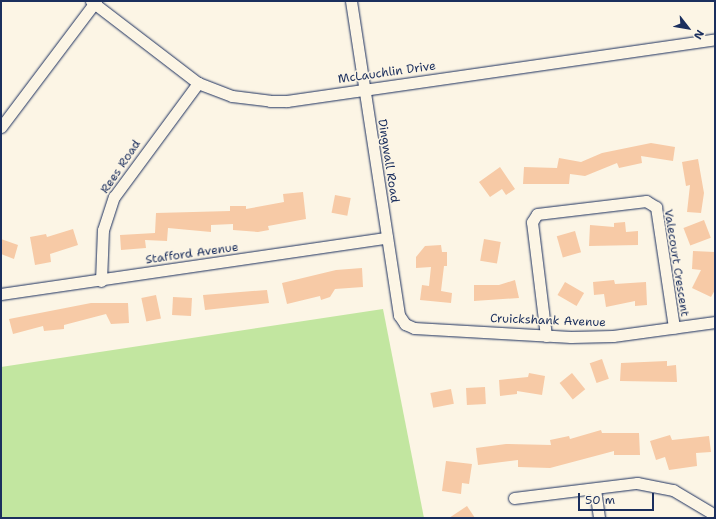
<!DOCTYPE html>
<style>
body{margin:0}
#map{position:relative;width:716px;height:519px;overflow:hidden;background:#fcf5e5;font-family:"Shantell Sans",sans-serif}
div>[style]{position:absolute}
.green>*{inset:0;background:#c2e6a0}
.building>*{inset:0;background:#f7caa6;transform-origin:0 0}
.roads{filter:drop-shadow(0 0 1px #1b2f5e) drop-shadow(0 0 1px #1b2f5e)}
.minor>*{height:11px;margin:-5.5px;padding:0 5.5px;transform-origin:5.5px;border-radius:5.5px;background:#fcf5e5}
span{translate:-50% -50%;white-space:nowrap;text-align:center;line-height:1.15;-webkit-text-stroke:3px #fcf5e5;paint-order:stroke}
.street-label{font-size:12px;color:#1b2f5e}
.frame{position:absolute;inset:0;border:2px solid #1b2f5e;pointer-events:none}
.north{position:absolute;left:668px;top:8px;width:40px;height:40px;-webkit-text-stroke:3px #fcf5e5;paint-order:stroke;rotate:121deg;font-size:11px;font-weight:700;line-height:16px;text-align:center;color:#1b2f5e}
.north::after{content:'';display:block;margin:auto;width:14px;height:18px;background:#1b2f5e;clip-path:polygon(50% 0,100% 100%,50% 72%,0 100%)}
.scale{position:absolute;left:578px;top:493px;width:76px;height:18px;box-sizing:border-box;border:2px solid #1b2f5e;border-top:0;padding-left:5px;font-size:12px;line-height:14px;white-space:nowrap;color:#1b2f5e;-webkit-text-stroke:3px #fcf5e5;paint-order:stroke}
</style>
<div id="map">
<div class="green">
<div style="clip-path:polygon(383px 309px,424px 518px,1px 518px,1px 367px)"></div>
</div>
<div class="building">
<div style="clip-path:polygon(651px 143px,675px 147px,673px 161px,641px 156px,642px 163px,619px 168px,617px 163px,585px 176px,570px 174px,569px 184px,523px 184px,524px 167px,557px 168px,559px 158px,581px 162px,602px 153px)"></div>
<div style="clip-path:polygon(698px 159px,704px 193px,701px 213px,687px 212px,690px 185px,686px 186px,682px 162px)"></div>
<div style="clip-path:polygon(500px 167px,515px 189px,506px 195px,502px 189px,490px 197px,479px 182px)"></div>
<div style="clip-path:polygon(303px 192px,306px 219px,268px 226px,269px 230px,258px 232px,233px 230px,233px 224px,211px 225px,211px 232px,168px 228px,167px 241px,145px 240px,146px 248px,121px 250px,120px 235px,155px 233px,156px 213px,230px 211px,230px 206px,246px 206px,246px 209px,284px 202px,283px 194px)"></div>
<div style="left:335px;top:195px;width:16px;height:18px;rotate:11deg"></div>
<div style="left:704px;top:220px;width:19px;height:22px;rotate:69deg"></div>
<div style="clip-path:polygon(625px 222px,626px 232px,638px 231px,638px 245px,589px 246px,590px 225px,614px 227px,614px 223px)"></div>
<div style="clip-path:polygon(73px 229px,78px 245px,50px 254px,51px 262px,35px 265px,30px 237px,46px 234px,47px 237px)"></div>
<div style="left:575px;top:231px;width:22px;height:19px;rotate:74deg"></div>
<div style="clip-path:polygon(1px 239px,18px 245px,14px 259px,1px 254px)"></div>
<div style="left:484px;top:239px;width:17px;height:22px;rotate:10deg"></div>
<div style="clip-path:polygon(441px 245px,442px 252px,447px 252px,447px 266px,444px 266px,441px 291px,452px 293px,451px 303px,420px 300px,422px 285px,429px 286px,431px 267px,416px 268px,416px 257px,425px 246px)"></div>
<div style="clip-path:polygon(693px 251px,715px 252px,715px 290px,711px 297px,692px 288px,701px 270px,692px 269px)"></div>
<div style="clip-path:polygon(362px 268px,363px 287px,335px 289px,330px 297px,321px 300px,320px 296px,287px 304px,282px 283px,336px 270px)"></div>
<div style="clip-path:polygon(515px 280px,519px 298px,474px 301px,474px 285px,499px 285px)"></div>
<div style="clip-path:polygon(614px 280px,615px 284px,646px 282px,647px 305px,635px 306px,635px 301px,606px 307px,604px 294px,594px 295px,593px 282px)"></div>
<div style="left:565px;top:282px;width:22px;height:15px;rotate:30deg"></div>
<div style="clip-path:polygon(267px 290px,269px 303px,205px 310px,203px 295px)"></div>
<div style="left:156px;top:295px;width:24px;height:15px;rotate:78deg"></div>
<div style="left:173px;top:297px;width:19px;height:18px;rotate:3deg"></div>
<div style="clip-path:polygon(91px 303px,128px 303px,129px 323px,111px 324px,106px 314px,64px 325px,64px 329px,44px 331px,43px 326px,13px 334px,9px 319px)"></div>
<div style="left:602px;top:359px;width:21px;height:13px;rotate:71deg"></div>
<div style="clip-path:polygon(667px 361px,667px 366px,676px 365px,677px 382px,620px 381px,621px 363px)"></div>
<div style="clip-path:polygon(529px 373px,545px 376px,542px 395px,517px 391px,517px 394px,500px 396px,499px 380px,528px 377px)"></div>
<div style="left:572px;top:373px;width:21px;height:16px;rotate:51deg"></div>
<div style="left:485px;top:387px;width:17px;height:19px;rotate:87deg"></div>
<div style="left:451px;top:389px;width:15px;height:21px;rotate:79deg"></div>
<div style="clip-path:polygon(601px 430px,602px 433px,639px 433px,640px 455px,614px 455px,614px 451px,550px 468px,518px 467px,518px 460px,478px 465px,476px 448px,506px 444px,551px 445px,550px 440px,569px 436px,570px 439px)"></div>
<div style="clip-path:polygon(670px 435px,672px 440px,709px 436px,711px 452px,696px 453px,697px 466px,669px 470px,665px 457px,656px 460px,650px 441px)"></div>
<div style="clip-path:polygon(446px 461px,472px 464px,469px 484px,462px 483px,461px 494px,442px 491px)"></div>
<div style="clip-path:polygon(467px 506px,475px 518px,449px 518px)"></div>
</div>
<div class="roads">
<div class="minor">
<div style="left:91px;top:1px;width:135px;rotate:37.5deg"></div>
<div style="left:198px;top:83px;width:36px;rotate:21deg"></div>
<div style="left:232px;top:96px;width:38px;rotate:7deg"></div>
<div style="left:270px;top:101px;width:17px"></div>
<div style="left:287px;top:101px;width:432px;rotate:-8.2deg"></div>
<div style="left:351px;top:1px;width:318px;rotate:81.3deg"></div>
<div style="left:399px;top:315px;width:11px;rotate:56deg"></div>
<div style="left:405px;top:324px;width:10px;rotate:24deg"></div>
<div style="left:414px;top:328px;width:157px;rotate:3.3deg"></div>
<div style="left:571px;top:337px;width:42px;rotate:-1.4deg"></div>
<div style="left:613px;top:336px;width:103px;rotate:-7.8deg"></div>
<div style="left:1px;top:127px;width:158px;rotate:-53deg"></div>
<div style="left:101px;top:281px;width:51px;rotate:-87.8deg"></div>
<div style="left:103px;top:230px;width:35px;rotate:-72deg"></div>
<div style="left:114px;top:197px;width:142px;rotate:-53.6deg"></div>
<div style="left:1px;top:294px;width:390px;rotate:-8.3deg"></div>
<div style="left:546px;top:336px;width:115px;rotate:-97deg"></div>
<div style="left:532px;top:222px;width:9px;rotate:-58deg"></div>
<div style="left:537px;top:214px;width:110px;rotate:-6.8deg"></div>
<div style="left:646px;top:201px;width:12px;rotate:31deg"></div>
<div style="left:656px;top:207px;width:122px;rotate:81.5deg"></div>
<div style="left:595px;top:489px;width:29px;rotate:82deg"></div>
<div style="left:514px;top:498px;width:124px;rotate:-7deg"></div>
<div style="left:637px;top:483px;width:37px;rotate:11deg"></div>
<div style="left:673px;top:490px;width:43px;rotate:30.7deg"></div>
</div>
</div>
<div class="street-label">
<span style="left:387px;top:73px;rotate:-8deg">McLauchlin Drive</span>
<span style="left:388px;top:161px;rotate:81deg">Dingwall Road</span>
<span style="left:121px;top:167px;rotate:-56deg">Rees Road</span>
<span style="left:192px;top:254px;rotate:-8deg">Stafford Avenue</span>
<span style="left:676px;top:263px;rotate:81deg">Valecourt Crescent</span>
<span style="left:548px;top:321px;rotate:2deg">Cruickshank Avenue</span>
</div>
<div class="frame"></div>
<div class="north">N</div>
<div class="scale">50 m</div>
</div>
